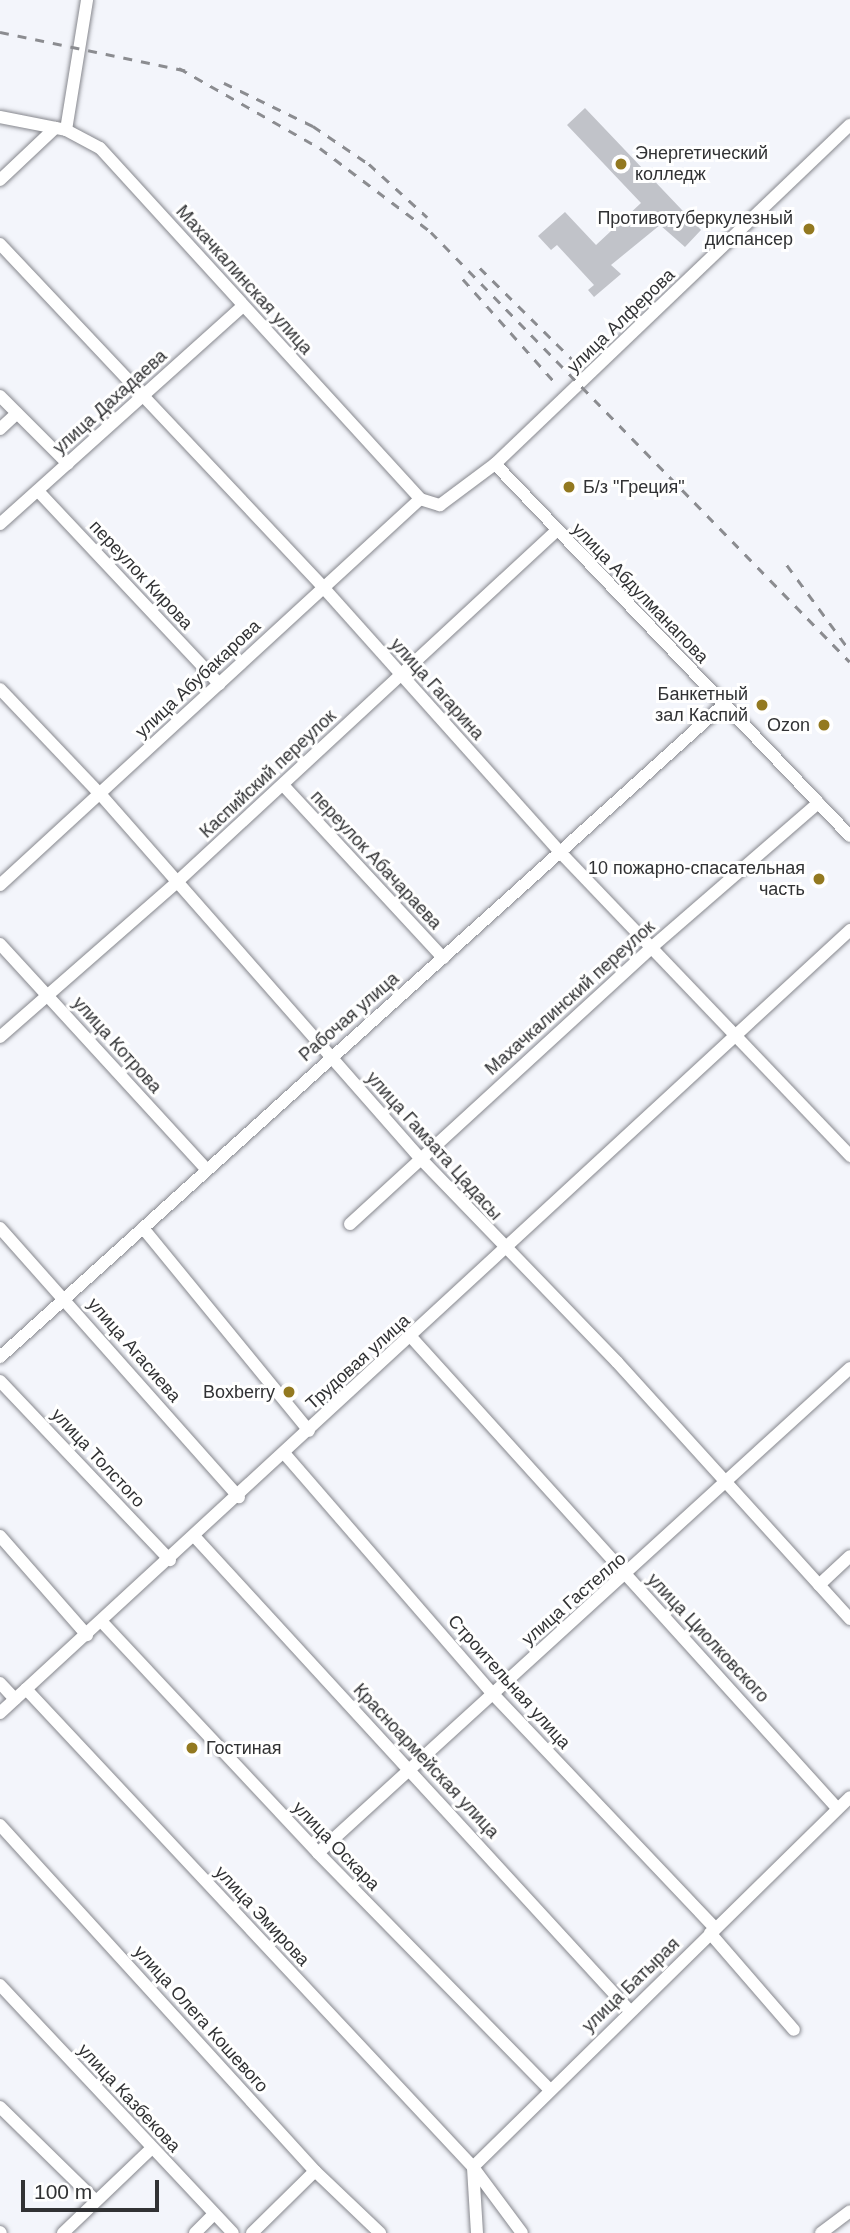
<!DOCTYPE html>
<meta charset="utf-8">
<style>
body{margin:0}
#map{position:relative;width:850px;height:2233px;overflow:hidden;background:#f3f5fb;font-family:Arial,sans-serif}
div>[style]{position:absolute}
.building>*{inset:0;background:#c1c3c9}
.roads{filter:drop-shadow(0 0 2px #86878d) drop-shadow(0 0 2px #86878d)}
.minor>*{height:12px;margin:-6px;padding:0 6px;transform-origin:6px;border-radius:6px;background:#fff}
.rail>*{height:2.5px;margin-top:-1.25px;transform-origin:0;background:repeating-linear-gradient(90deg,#8b8c90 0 9px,transparent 0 18px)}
.dots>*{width:19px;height:19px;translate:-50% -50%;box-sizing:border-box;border:4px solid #fff;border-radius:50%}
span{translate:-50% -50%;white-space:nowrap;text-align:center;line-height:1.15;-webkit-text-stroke:6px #fff;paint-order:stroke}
.poi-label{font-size:18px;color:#313234}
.left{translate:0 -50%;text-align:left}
.right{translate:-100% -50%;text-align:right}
.street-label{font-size:18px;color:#313234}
.scale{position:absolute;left:21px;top:2180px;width:138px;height:32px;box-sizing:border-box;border:4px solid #313234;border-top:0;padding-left:9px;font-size:21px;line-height:24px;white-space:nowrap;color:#313234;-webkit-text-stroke:5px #fff;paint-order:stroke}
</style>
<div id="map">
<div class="building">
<div style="clip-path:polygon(585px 108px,701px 230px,685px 247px,660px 225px,611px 265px,621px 274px,594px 297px,588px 290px,594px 285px,557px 245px,551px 250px,538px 236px,565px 212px,596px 245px,641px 203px,567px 125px)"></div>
</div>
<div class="roads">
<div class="minor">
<div style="left:0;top:117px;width:67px;rotate:11.1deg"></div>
<div style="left:66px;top:130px;width:38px;rotate:28deg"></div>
<div style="left:100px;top:148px;width:475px;rotate:47.6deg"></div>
<div style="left:420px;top:499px;width:21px;rotate:17deg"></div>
<div style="left:440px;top:505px;width:69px;rotate:-36.7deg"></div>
<div style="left:495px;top:464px;width:491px;rotate:-43.7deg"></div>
<div style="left:66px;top:130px;width:132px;rotate:-80.8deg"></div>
<div style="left:0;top:180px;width:76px;rotate:-43.4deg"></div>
<div style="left:0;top:244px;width:470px;rotate:46.7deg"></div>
<div style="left:322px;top:586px;width:356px;rotate:48.2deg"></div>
<div style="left:559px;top:851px;width:422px;rotate:46.3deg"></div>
<div style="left:0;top:396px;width:96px;rotate:45deg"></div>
<div style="left:0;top:429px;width:23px;rotate:-43deg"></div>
<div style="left:495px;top:464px;width:514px;rotate:46.34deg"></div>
<div style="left:38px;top:491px;width:265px;rotate:46.8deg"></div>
<div style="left:0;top:524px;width:326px;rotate:-41.9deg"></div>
<div style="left:0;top:689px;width:146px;rotate:46.4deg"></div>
<div style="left:101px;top:795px;width:483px;rotate:48.7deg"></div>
<div style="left:420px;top:1158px;width:284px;rotate:46deg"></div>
<div style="left:617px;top:1362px;width:347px;rotate:47.8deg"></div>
<div style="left:283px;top:785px;width:236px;rotate:47.2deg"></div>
<div style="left:0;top:885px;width:570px;rotate:-42.58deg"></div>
<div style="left:0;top:944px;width:306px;rotate:47.5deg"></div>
<div style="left:0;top:1037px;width:237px;rotate:-41.2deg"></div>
<div style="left:178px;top:881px;width:514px;rotate:-42.79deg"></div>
<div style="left:350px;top:1224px;width:410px;rotate:-42.5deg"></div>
<div style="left:652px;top:947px;width:220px;rotate:-40.9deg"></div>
<div style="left:0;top:1228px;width:360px;rotate:48.4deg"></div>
<div style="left:143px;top:1228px;width:262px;rotate:50.7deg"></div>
<div style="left:412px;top:1338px;width:634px;rotate:47.88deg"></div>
<div style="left:0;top:1357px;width:974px;rotate:-42.04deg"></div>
<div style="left:0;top:1381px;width:247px;rotate:46.5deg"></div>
<div style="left:284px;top:1453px;width:316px;rotate:49.1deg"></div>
<div style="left:491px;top:1692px;width:325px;rotate:46.5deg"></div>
<div style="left:0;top:1536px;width:132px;rotate:48.7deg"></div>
<div style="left:195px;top:1537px;width:642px;rotate:47.46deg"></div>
<div style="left:819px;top:1585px;width:42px;rotate:-43.1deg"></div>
<div style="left:102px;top:1622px;width:316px;rotate:46.9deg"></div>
<div style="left:318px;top:1853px;width:332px;rotate:45.6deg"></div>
<div style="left:0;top:1683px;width:22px;rotate:47deg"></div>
<div style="left:26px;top:1689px;width:654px;rotate:46.92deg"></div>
<div style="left:473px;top:2167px;width:82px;rotate:53.4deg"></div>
<div style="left:0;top:1713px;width:1156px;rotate:-42.65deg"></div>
<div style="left:0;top:1825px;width:468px;rotate:47.7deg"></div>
<div style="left:315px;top:2171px;width:90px;rotate:43.6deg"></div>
<div style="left:318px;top:1853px;width:720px;rotate:-42.35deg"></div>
<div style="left:710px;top:1933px;width:128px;rotate:49.1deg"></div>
<div style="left:0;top:1985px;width:340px;rotate:46.8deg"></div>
<div style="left:0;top:2107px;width:134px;rotate:44.4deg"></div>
<div style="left:0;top:2232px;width:1px;rotate:45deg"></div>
<div style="left:63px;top:2233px;width:123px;rotate:-43.7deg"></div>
<div style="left:195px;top:2233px;width:24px;rotate:-45deg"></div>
<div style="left:252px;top:2233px;width:88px;rotate:-44.5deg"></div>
<div style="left:477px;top:2233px;width:66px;rotate:-93.5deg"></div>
<div style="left:473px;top:2167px;width:528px;rotate:-44.46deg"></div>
<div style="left:821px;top:2233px;width:36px;rotate:-37deg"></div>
</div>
</div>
<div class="rail">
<div style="left:0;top:32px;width:192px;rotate:11.7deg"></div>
<div style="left:179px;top:68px;width:162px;rotate:29.6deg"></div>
<div style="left:320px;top:148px;width:139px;rotate:37.1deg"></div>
<div style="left:431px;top:232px;width:600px;rotate:45.74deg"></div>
<div style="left:224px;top:83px;width:99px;rotate:25.8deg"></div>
<div style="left:313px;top:126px;width:68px;rotate:34.2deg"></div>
<div style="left:369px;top:164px;width:79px;rotate:42.4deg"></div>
<div style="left:480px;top:268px;width:144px;rotate:44.7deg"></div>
<div style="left:463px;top:279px;width:143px;rotate:48.4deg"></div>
<div style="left:787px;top:565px;width:103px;rotate:53.7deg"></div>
</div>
<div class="dots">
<div style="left:621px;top:164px;background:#937920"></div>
<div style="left:809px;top:229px;background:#937920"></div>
<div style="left:569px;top:487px;background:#937920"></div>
<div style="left:762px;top:705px;background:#937920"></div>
<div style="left:824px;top:725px;background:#937920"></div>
<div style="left:819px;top:879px;background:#937920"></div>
<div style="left:289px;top:1392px;background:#937920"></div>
<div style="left:192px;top:1748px;background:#937920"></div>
</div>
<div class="poi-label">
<span class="left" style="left:635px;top:164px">Энергетический<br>колледж</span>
<span class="right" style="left:793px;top:229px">Противотуберкулезный<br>диспансер</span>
<span class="left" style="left:583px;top:487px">Б/з "Греция"</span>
<span class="right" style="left:748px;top:705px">Банкетный<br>зал Каспий</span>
<span class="right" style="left:810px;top:725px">Ozon</span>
<span class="right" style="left:805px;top:879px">10 пожарно-спасательная<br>часть</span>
<span class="right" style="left:275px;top:1392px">Boxberry</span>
<span class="left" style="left:206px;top:1748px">Гостиная</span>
</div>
<div class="street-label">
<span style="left:244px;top:280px;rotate:48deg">Махачкалинская улица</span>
<span style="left:621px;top:321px;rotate:-44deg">улица Алферова</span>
<span style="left:110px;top:402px;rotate:-42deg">улица Дахадаева</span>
<span style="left:141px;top:575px;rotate:47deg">переулок Кирова</span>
<span style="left:640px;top:593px;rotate:46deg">улица Абдулманапова</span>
<span style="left:198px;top:679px;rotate:-43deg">улица Абубакарова</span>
<span style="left:437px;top:689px;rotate:48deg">улица Гагарина</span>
<span style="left:268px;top:774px;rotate:-43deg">Каспийский переулок</span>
<span style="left:376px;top:860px;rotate:47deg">переулок Абачараева</span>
<span style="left:570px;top:998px;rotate:-42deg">Махачкалинский переулок</span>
<span style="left:349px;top:1017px;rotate:-41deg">Рабочая улица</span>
<span style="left:117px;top:1045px;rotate:48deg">улица Котрова</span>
<span style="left:434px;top:1146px;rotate:48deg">улица Гамзата Цадасы</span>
<span style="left:134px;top:1350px;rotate:49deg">улица Агасиева</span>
<span style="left:358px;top:1362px;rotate:-42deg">Трудовая улица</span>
<span style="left:98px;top:1458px;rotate:47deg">улица Толстого</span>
<span style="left:574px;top:1599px;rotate:-41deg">улица Гастелло</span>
<span style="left:708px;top:1638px;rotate:47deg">улица Циолковского</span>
<span style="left:509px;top:1682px;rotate:48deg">Строительная улица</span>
<span style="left:426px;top:1761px;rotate:47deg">Красноармейская улица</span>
<span style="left:336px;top:1846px;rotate:46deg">улица Оскара</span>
<span style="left:262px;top:1916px;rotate:47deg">улица Эмирова</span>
<span style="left:631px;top:1985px;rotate:-44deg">улица Батырая</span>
<span style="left:201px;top:2019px;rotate:48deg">улица Олега Кошевого</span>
<span style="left:129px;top:2098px;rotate:47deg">улица Казбекова</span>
</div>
<div class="scale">100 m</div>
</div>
